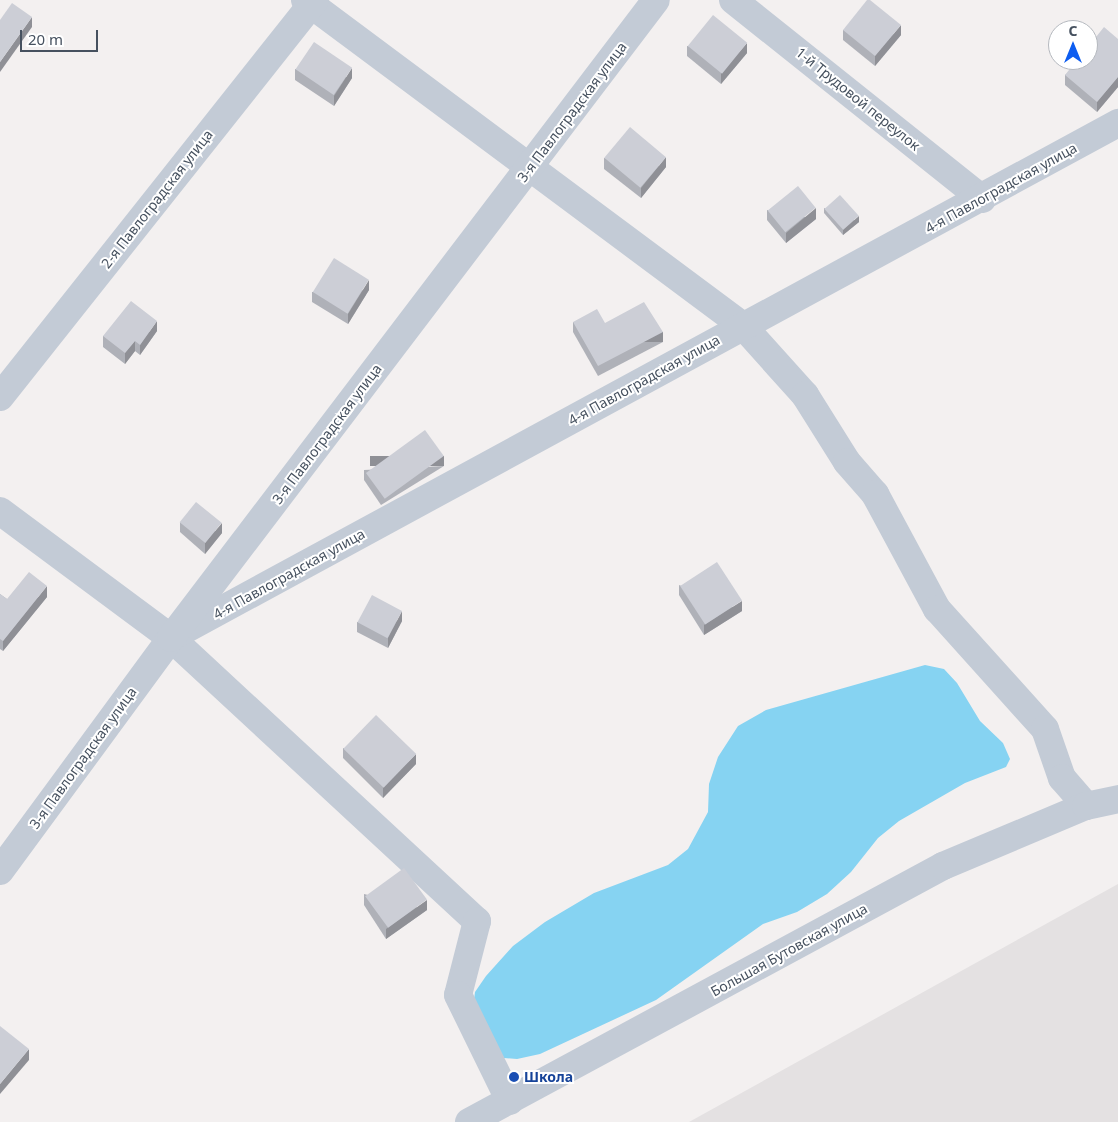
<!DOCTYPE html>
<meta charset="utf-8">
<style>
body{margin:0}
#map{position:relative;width:1118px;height:1122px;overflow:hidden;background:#f3f0f0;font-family:"Noto Sans",sans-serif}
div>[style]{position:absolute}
.education>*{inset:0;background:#e4e1e2}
.water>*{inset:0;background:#86d3f2}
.minor>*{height:28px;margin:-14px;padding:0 14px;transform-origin:14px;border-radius:14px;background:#c3cbd6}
.tertiary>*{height:28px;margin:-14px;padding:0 14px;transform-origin:14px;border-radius:14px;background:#c3cbd6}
.wall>*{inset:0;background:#afb1b8}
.shaded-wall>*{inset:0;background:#8f9096;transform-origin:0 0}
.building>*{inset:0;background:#ccced6;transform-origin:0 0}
.dots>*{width:14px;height:14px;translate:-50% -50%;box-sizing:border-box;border:2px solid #fff;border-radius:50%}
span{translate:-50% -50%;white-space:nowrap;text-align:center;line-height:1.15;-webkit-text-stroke:4px #fff;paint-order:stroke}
.street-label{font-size:14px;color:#46515f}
.transit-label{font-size:14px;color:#164399;font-weight:700}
.left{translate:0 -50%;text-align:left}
.north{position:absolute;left:1048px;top:20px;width:50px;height:50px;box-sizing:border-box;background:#fff;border:1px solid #b5b9bf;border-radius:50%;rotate:0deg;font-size:14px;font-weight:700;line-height:20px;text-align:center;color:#46515f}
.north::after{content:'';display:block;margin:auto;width:18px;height:22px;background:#0d5df0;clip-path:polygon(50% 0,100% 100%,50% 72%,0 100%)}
.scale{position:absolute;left:20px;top:30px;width:78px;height:22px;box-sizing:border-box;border:2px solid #46515f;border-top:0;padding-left:6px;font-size:15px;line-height:18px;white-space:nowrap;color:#46515f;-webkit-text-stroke:4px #fff;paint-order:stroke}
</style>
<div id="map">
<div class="education">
<div style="clip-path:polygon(1118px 884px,1118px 1122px,689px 1122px)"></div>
</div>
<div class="water">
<div style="clip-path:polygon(925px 665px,944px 669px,957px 683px,980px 721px,1003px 743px,1010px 759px,1006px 767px,965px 783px,899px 821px,878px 838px,851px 872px,827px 894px,797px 912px,763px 924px,656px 1000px,540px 1054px,517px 1059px,504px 1058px,473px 1007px,475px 992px,486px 976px,513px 946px,545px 922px,594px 893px,668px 865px,688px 849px,708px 812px,709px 784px,718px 757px,738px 726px,766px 710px)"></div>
</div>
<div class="minor">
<div style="left:305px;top:0;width:546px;rotate:36.66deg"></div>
<div style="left:743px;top:326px;width:93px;rotate:48.1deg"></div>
<div style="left:805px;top:395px;width:79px;rotate:57.9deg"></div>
<div style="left:847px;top:462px;width:43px;rotate:48.8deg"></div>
<div style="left:875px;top:494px;width:131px;rotate:61.7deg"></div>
<div style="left:937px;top:609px;width:161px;rotate:48deg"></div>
<div style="left:1045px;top:729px;width:52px;rotate:70.9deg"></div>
<div style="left:1062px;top:778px;width:37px;rotate:49deg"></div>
<div style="left:733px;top:0;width:319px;rotate:38.6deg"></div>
<div style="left:0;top:397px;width:507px;rotate:-51.57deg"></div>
<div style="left:0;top:511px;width:213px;rotate:36.6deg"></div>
<div style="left:171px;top:638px;width:417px;rotate:42.8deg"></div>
<div style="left:477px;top:921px;width:76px;rotate:104.4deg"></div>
<div style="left:458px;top:995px;width:118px;rotate:63.9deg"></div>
<div style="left:179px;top:633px;width:1069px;rotate:-28.51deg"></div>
<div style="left:0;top:871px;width:289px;rotate:-53.7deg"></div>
<div style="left:171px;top:638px;width:801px;rotate:-52.76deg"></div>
</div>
<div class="tertiary">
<div style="left:469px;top:1122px;width:539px;rotate:-28.37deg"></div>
<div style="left:943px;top:866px;width:155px;rotate:-22.8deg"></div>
<div style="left:1086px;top:806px;width:33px;rotate:-12deg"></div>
</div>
<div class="wall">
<div style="clip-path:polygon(843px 30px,901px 35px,875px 66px,843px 40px)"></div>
<div style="clip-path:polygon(1118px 39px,1118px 87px,1097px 112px,1065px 85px,1065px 75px)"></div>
<div style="clip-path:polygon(687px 46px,747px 53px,721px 84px,687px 56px)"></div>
<div style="clip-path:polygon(295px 69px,352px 78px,334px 106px,295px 80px)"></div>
<div style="clip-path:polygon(604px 158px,666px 167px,641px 198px,604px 169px)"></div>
<div style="clip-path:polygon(824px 208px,859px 222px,843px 235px,824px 213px)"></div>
<div style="clip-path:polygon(767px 210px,816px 219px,786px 243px,767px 220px)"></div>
<div style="clip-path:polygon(369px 290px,348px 324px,312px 302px,312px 292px)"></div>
<div style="clip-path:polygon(573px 322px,605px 323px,663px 342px,598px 376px,573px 332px)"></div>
<div style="clip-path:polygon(157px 331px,140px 355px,135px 351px,125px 364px,103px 347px,103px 336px)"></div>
<div style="clip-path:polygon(444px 466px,381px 505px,364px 480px,364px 470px)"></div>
<div style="clip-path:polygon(180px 522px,222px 533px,205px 554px,180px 532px)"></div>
<div style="clip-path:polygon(679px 585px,742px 611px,704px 635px,679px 595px)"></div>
<div style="clip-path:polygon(0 594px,7px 599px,47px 597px,3px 651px,0 649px)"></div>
<div style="clip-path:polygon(402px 621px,388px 648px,357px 632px,357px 622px)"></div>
<div style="clip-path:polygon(343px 748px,416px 764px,383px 798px,343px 758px)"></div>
<div style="clip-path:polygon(364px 894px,427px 910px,386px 939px,364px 905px)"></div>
</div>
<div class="shaded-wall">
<div style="clip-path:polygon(32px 17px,32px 27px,0 72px,0 62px)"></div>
<div style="clip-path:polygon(901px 25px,901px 35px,875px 66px,875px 56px)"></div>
<div style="clip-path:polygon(747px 43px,747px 53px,721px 84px,721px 73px)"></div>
<div style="clip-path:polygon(352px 68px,352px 78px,334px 106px,334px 96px)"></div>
<div style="clip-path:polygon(1118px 77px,1118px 87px,1097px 112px,1097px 102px)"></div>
<div style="clip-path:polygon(666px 157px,666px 167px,641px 198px,641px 188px)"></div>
<div style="clip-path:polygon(816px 208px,816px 219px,786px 243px,786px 233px)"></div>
<div style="clip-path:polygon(859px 216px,859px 222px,843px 235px,843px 230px)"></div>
<div style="clip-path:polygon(369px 280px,369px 290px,348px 324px,348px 314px)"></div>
<div style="clip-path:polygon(157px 321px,157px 331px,140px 355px,140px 345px)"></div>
<div style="left:663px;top:332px;width:10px;height:73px;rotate:90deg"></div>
<div style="clip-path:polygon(135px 341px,135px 351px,125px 364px,125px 353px)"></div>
<div style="left:444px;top:456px;width:10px;height:74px;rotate:90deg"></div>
<div style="clip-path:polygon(222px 523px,222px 533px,205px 554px,205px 543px)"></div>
<div style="clip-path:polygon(47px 586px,47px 597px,3px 651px,3px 641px)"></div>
<div style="clip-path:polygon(742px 601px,742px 611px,704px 635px,704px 625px)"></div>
<div style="clip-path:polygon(402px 611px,402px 621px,388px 648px,388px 638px)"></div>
<div style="clip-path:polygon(416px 754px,416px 764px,383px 798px,383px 787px)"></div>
<div style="clip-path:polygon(427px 900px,427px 910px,386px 939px,386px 929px)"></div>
<div style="clip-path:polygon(29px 1049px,29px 1060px,0 1094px,0 1084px)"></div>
</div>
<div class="building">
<div style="clip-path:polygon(867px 0,870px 0,901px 25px,875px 56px,843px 30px)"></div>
<div style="clip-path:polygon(12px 3px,32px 17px,0 62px,0 20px)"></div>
<div style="left:713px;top:15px;width:44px;height:40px;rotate:39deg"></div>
<div style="clip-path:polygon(1104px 27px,1118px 39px,1118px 77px,1097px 102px,1065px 75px,1077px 60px,1088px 60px,1088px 47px)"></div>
<div style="left:314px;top:42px;width:46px;height:33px;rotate:34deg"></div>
<div style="left:630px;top:127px;width:47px;height:40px;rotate:40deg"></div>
<div style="left:798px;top:186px;width:28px;height:39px;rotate:51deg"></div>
<div style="left:840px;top:195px;width:28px;height:21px;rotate:48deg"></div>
<div style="left:334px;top:258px;width:41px;height:40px;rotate:32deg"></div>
<div style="clip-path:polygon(131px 301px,157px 321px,140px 345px,135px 341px,125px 353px,103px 336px)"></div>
<div style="clip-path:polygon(644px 302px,663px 332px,598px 366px,573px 322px,597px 309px,605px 323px)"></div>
<div style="left:425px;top:430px;width:32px;height:73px;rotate:54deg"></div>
<div style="left:196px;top:502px;width:33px;height:26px;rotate:39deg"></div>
<div style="left:717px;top:562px;width:46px;height:44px;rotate:57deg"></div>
<div style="clip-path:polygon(29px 572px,47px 586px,3px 641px,0 639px,0 594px,7px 599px)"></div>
<div style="left:372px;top:595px;width:34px;height:31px;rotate:28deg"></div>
<div style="left:376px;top:715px;width:56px;height:47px;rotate:44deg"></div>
<div style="left:404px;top:868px;width:39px;height:48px;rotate:54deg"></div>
<div style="clip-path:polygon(0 1026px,29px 1049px,0 1084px)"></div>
</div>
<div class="dots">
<div style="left:514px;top:1077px;background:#1a4fb4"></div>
</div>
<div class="street-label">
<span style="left:858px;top:99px;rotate:39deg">1-й Трудовой переулок</span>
<span style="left:572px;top:112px;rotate:-53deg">3-я Павлоградская улица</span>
<span style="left:1001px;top:188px;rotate:-29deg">4-я Павлоградская улица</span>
<span style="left:157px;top:199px;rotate:-52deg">2-я Павлоградская улица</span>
<span style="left:644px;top:380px;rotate:-29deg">4-я Павлоградская улица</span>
<span style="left:327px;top:434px;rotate:-53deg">3-я Павлоградская улица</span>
<span style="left:289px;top:574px;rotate:-29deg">4-я Павлоградская улица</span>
<span style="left:83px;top:758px;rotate:-54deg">3-я Павлоградская улица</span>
<span style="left:789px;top:950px;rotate:-29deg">Большая Бутовская улица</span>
</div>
<div class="transit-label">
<span class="left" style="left:524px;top:1077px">Школа</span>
</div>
<div class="north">С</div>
<div class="scale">20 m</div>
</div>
